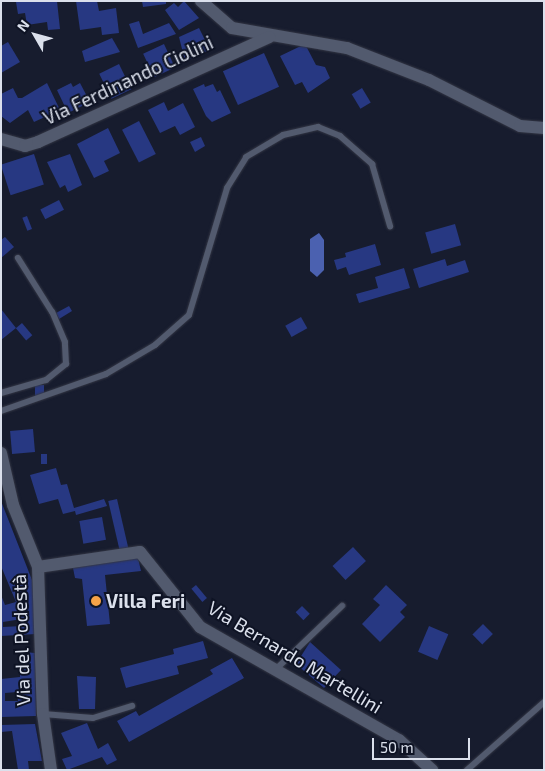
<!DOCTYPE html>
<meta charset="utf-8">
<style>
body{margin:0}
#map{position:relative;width:545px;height:771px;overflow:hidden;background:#171c2e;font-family:"Exo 2",sans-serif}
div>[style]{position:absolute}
.water>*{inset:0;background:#4b61b0}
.building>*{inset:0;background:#273882;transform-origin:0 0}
.roads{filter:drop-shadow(0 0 1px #333644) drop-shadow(0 0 1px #333644)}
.service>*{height:6px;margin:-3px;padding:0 3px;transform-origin:3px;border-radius:3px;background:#525a6e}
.minor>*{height:12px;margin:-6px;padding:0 6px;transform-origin:6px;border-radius:6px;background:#525a6e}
.dots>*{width:14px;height:14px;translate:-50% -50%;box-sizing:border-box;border:2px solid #0e1324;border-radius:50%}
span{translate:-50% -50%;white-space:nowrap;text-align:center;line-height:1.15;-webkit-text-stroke:4px #0e1324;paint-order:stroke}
.street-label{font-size:19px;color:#dbe0ec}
.poi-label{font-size:19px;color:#dbe0ec;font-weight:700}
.left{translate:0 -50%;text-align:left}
.frame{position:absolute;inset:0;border:2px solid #dbe0ec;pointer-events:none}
.north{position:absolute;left:10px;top:10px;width:50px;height:50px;-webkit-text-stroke:4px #0e1324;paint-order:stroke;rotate:308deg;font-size:14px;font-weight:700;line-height:20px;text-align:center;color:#dbe0ec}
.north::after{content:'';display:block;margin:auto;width:18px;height:22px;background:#dbe0ec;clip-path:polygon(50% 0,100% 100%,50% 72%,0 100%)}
.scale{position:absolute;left:372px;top:738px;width:98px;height:22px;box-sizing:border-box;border:2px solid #dbe0ec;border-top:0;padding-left:6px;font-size:15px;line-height:18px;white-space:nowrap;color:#dbe0ec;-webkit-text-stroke:4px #0e1324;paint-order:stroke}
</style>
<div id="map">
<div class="water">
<div style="clip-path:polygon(319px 233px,324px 240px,324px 270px,317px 277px,310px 271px,310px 239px)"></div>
</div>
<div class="building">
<div style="clip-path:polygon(57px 1px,60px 29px,48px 30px,47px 22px,27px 25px,25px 13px,18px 14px,16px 2px)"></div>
<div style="clip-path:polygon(76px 1px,97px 1px,99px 11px,116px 8px,119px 33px,102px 35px,101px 27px,80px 30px)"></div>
<div style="clip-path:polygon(142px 1px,166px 1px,166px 4px,143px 7px)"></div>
<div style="clip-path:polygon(184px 1px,199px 18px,179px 30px,165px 10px,174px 3px,178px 7px)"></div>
<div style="clip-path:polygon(139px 21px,143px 34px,169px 23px,176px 34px,138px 48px,129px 24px)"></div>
<div style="clip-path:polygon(199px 28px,210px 50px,185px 61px,179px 37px)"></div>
<div style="clip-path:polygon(112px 38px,120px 52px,85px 62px,82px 51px)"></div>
<div style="clip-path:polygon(8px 42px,20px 62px,1px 73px,1px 46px)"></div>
<div style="left:164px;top:44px;width:26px;height:23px;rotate:65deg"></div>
<div style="clip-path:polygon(305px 44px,316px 65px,325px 67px,330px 78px,308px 93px,302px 82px,295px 85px,280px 56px)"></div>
<div style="left:264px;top:53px;width:37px;height:45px;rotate:66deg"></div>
<div style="left:119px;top:64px;width:28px;height:22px;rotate:64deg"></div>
<div style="clip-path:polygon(47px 83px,60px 110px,34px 122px,28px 110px,10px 123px,1px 116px,1px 94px,13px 88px,18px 98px,22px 98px)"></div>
<div style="clip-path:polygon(71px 83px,73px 87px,80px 83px,90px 102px,68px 113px,57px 90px)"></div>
<div style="clip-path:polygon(204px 84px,205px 87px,213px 84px,217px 92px,220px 90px,231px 113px,212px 122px,206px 116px,193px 89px)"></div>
<div style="left:362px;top:88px;width:17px;height:12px;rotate:59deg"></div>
<div style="clip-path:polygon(164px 102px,168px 111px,183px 103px,195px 127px,180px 135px,175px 126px,160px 133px,148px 110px)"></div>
<div style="left:139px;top:121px;width:37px;height:19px;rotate:63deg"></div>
<div style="clip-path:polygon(108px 128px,120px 153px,104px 161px,109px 171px,94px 178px,77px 144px)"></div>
<div style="clip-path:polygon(201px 137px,205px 146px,195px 152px,190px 142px)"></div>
<div style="left:34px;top:154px;width:32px;height:35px;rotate:72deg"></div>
<div style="clip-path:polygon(70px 154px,82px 185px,68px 192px,65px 185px,60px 188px,47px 162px)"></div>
<div style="left:59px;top:200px;width:11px;height:21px;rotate:63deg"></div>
<div style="left:27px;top:216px;width:14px;height:5px;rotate:69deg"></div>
<div style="left:455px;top:224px;width:22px;height:31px;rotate:74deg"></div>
<div style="clip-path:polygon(5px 237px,14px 247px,1px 258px,1px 240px)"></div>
<div style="clip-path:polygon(375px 244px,381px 265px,349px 275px,346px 267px,337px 270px,334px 260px,346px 257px,345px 253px)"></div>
<div style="clip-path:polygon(445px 259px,447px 266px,465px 260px,469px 272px,419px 288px,413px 269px)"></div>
<div style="clip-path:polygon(404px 268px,410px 288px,359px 303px,356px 294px,378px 288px,375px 277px)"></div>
<div style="clip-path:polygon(69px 306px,72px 311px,59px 319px,56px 313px)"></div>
<div style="clip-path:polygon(1px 309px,16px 328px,1px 340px)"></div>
<div style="left:301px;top:317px;width:13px;height:18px;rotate:61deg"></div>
<div style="left:22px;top:323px;width:16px;height:8px;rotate:50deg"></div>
<div style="left:35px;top:385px;width:9px;height:12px"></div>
<div style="left:33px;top:429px;width:23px;height:23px;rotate:85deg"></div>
<div style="left:41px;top:454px;width:6px;height:10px"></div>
<div style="clip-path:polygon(56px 468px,61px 485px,67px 484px,74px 508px,104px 499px,107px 506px,76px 515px,75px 511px,63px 514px,58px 499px,39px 504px,30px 475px)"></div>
<div style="left:117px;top:499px;width:51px;height:9px;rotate:77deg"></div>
<div style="clip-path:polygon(evenodd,1px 501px,32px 580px,36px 634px,1px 636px,1px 595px,5px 605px,16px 602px,1px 566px,1px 501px,22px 619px,22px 626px,3px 627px,3px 622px,22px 619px)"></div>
<div style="left:102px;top:517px;width:23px;height:23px;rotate:80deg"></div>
<div style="left:353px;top:547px;width:19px;height:28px;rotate:47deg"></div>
<div style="clip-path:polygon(138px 558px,141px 571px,105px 575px,110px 624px,87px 626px,82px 579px,75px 578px,73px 568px)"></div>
<div style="left:196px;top:585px;width:17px;height:6px;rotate:50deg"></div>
<div style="clip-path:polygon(386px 585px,407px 605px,400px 612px,405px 617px,380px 642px,362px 624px,380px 605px,373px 599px)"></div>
<div style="left:302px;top:606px;width:11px;height:9px;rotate:45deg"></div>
<div style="left:483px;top:624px;width:14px;height:15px;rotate:45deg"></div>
<div style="left:429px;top:626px;width:21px;height:28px;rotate:23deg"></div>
<div style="clip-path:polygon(203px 641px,208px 658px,177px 666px,179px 674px,126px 688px,120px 668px,174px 654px,173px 649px)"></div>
<div style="clip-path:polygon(310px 642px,341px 670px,324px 688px,296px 664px)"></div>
<div style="clip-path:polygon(evenodd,24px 652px,35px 653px,36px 716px,1px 717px,1px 679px,20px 677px,20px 671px,24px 671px,24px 652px,17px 692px,18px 701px,5px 701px,5px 693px,17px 692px)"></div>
<div style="clip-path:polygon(232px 658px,244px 678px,129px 742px,117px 721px,136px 711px,139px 716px,213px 674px,210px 670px)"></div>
<div style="clip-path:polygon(77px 676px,96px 677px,95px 709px,79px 709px)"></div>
<div style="clip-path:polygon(87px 723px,98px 749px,108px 743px,117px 760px,107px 765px,102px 757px,67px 770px,62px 759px,72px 756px,61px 733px)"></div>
<div style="clip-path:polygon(35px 724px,42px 761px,28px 761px,29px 770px,18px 770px,12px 731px,1px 732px,1px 725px)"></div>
</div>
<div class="roads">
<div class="service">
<div style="left:1px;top:393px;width:47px;rotate:-16.1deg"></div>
<div style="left:46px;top:380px;width:26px;rotate:-39deg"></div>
<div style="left:66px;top:364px;width:22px;rotate:-93deg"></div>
<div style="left:65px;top:342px;width:33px;rotate:-113deg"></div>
<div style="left:52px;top:312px;width:64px;rotate:-122.2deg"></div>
<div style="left:1px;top:411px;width:111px;rotate:-19.4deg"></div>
<div style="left:106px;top:374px;width:57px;rotate:-30.6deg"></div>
<div style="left:155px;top:345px;width:45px;rotate:-41.4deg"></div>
<div style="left:189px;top:315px;width:133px;rotate:-73.3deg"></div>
<div style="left:227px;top:188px;width:36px;rotate:-58deg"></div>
<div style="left:246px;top:157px;width:43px;rotate:-30.7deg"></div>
<div style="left:283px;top:135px;width:36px;rotate:-13deg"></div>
<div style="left:318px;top:127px;width:24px;rotate:22deg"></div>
<div style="left:340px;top:136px;width:43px;rotate:41.2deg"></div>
<div style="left:372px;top:164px;width:65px;rotate:73.8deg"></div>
<div style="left:275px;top:670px;width:93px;rotate:-43.7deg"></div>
<div style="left:43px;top:714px;width:50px;rotate:4.6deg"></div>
<div style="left:93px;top:718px;width:41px;rotate:-17.1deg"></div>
<div style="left:467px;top:770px;width:103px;rotate:-41.4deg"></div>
</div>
<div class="minor">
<div style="left:201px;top:1px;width:41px;rotate:41.1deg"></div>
<div style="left:232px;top:28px;width:117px;rotate:9.9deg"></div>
<div style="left:347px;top:48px;width:88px;rotate:21.3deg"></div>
<div style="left:429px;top:80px;width:102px;rotate:26.8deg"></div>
<div style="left:520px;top:126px;width:24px;rotate:5deg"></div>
<div style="left:1px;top:139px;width:25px;rotate:16deg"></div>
<div style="left:25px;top:146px;width:14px;rotate:-17deg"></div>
<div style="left:38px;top:142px;width:254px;rotate:-24.4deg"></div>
<div style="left:1px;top:453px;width:53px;rotate:77deg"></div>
<div style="left:13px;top:505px;width:67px;rotate:68deg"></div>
<div style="left:38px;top:567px;width:147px;rotate:88.1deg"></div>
<div style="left:43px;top:714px;width:57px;rotate:81.9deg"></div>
<div style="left:38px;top:567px;width:103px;rotate:-8.4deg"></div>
<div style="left:140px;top:552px;width:96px;rotate:51.3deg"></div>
<div style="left:200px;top:627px;width:229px;rotate:29.6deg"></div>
<div style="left:399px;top:740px;width:45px;rotate:42.3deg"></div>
</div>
</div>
<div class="dots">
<div style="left:96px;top:601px;background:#f6a248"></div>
</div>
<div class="street-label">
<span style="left:128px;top:80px;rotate:-25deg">Via Ferdinando Ciolini</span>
<span style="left:21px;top:640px;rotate:-92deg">Via del Podestà</span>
<span style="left:295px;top:657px;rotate:31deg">Via Bernardo Martellini</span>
</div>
<div class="poi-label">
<span class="left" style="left:106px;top:601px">Villa Feri</span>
</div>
<div class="frame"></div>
<div class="north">N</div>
<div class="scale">50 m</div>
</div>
